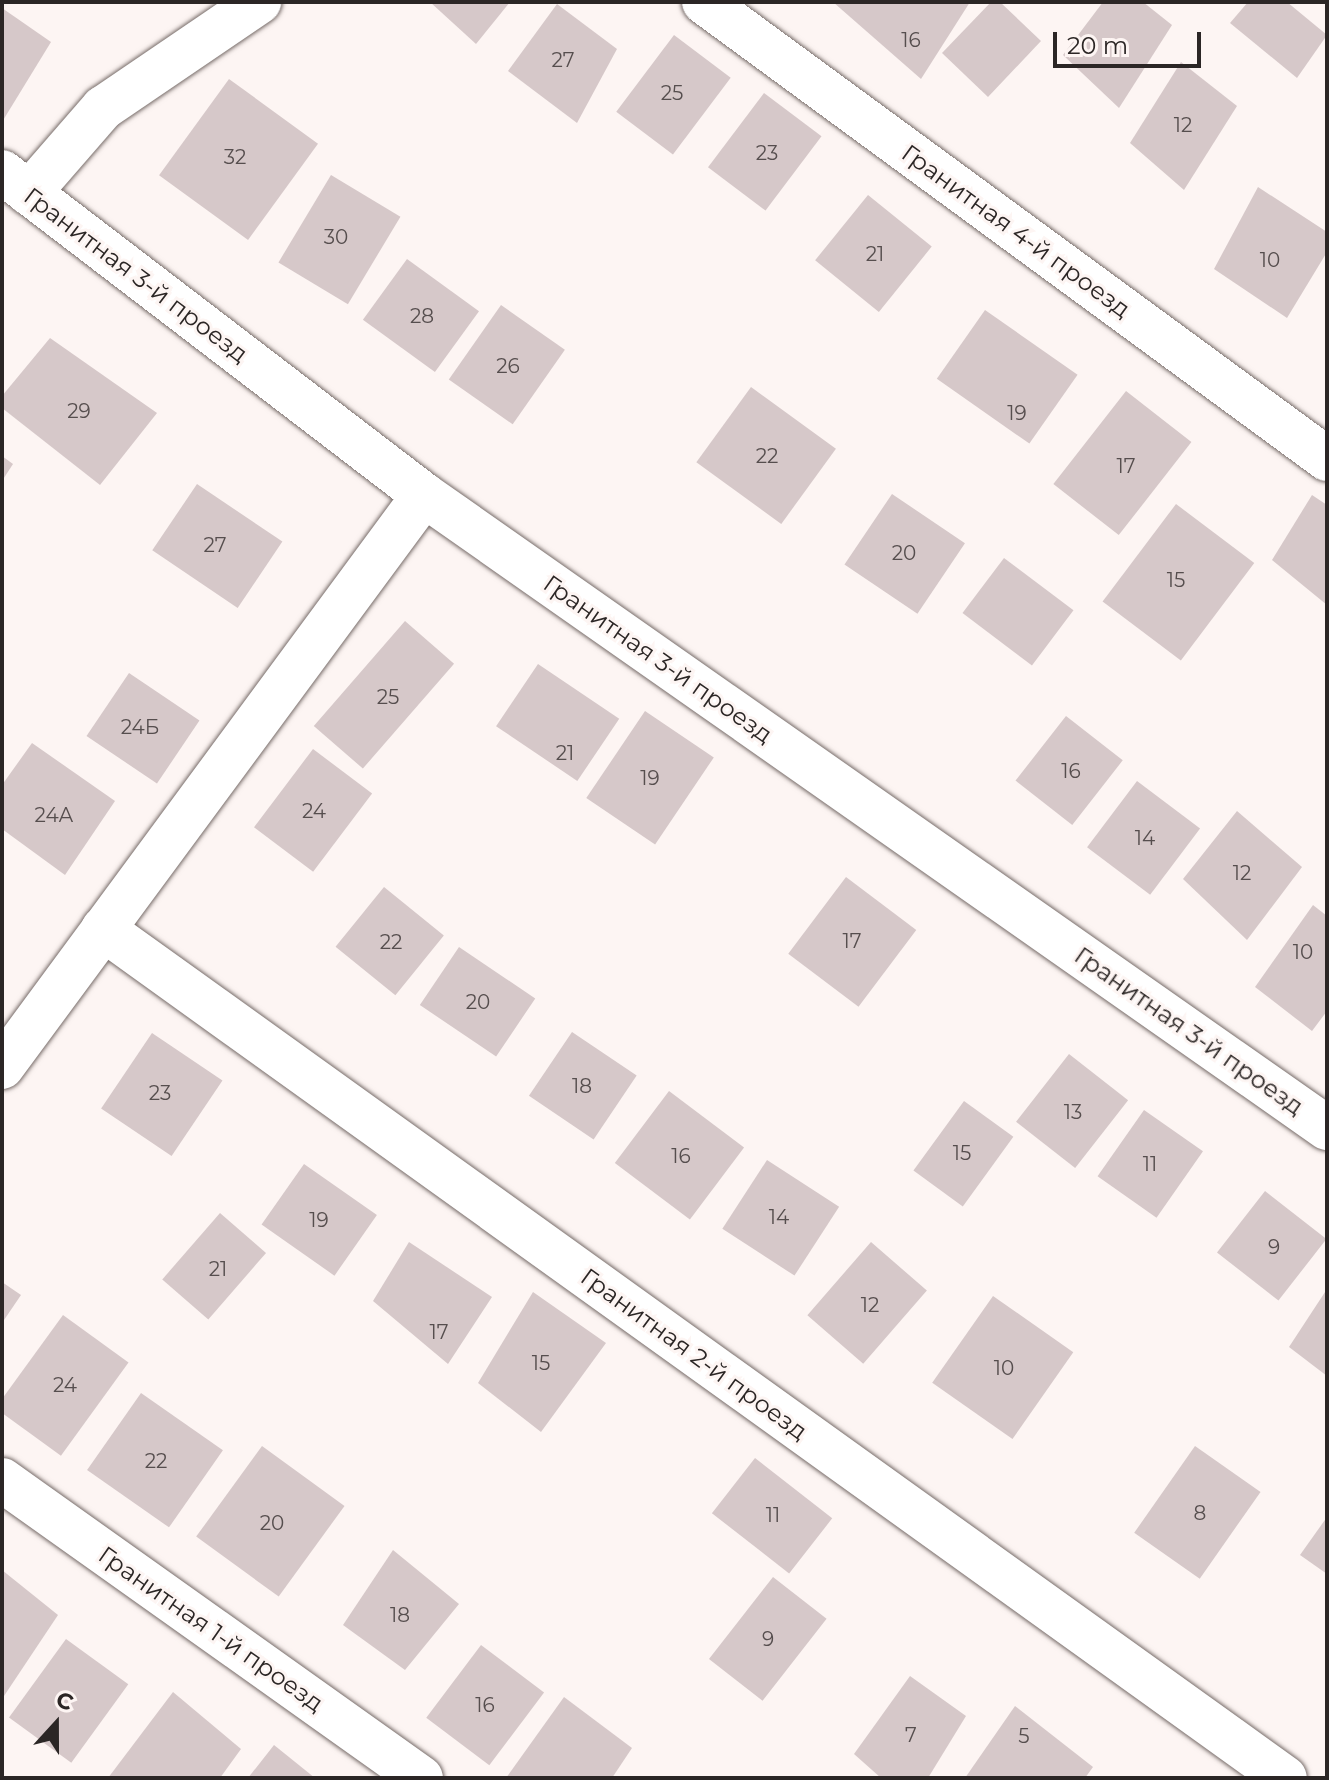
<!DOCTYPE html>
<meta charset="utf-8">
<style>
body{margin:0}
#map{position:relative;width:1329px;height:1780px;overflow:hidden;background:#fdf5f3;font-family:Montserrat,sans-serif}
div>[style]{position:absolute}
.building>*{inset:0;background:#d6c8c9;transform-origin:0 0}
.roads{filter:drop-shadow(0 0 2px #776c69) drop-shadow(0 0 2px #776c69)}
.street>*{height:44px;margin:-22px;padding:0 22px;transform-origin:22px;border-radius:22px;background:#fff}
span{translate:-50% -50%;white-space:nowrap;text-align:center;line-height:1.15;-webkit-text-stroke:6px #fdf5f3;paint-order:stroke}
.number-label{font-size:20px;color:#564e4e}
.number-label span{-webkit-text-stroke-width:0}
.street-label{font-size:24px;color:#2b2625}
.frame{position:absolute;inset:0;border:4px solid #2b2625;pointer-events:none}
.north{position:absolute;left:16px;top:1684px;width:80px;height:80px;-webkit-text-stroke:6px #fdf5f3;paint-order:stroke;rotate:21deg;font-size:22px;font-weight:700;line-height:32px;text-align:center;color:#2b2625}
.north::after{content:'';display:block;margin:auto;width:28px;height:36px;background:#2b2625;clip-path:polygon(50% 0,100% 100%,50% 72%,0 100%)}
.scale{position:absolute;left:1053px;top:32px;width:148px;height:36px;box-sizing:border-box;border:4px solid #2b2625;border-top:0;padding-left:10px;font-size:24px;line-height:28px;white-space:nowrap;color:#2b2625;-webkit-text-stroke:6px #fdf5f3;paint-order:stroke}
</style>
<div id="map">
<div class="building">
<div style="clip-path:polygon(430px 2px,510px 2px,476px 44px)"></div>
<div style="clip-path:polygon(833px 2px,970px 2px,921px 79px)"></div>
<div style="clip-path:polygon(991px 2px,1000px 2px,1041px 41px,988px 97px,942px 53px)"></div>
<div style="clip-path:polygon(1103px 2px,1143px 2px,1172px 25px,1119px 108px,1063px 55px)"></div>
<div style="clip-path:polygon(1248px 2px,1287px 2px,1327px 35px,1297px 78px,1230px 23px)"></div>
<div style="clip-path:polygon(557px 4px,617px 49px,577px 123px,508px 71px)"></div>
<div style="clip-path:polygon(2px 8px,51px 42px,2px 122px)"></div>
<div style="left:674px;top:35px;width:71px;height:96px;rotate:37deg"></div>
<div style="clip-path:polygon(1181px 62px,1237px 106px,1184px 190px,1130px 143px)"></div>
<div style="left:229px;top:79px;width:110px;height:119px;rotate:36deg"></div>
<div style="left:764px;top:93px;width:72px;height:93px;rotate:37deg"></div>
<div style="left:331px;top:175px;width:81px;height:102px;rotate:31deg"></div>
<div style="clip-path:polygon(1258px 187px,1327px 232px,1327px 252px,1287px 318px,1214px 269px)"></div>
<div style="left:868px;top:195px;width:82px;height:84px;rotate:39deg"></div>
<div style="left:407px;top:259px;width:89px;height:75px;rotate:36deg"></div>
<div style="left:501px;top:305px;width:78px;height:91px;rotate:35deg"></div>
<div style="left:985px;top:310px;width:113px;height:84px;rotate:35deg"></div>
<div style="clip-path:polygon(50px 338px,157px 413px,100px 485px,2px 408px,2px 396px)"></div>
<div style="left:751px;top:387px;width:105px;height:93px;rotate:36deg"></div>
<div style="left:1126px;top:391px;width:83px;height:118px;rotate:38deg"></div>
<div style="clip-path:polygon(2px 456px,13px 464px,2px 481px)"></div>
<div style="left:197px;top:484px;width:103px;height:80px;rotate:34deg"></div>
<div style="left:892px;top:494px;width:88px;height:85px;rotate:34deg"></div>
<div style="clip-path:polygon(1312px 495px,1327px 505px,1327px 605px,1272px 560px)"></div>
<div style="left:1176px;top:504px;width:98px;height:122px;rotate:37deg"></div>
<div style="left:1004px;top:558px;width:87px;height:69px;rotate:37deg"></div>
<div style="left:405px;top:621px;width:65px;height:139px;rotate:41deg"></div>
<div style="left:538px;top:664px;width:98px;height:75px;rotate:34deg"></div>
<div style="left:129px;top:673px;width:85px;height:76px;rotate:34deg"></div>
<div style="left:645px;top:711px;width:83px;height:105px;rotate:34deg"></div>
<div style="left:1066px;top:716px;width:72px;height:82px;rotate:38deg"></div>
<div style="clip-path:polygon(32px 743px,115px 801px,65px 875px,2px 829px,2px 785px)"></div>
<div style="left:313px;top:749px;width:74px;height:98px;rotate:37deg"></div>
<div style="left:1137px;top:781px;width:79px;height:83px;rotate:37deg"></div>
<div style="clip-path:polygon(1237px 811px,1302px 867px,1247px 940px,1183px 879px)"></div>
<div style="left:846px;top:877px;width:88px;height:96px;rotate:37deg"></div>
<div style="left:384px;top:887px;width:77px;height:77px;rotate:39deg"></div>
<div style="clip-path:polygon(1313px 905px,1327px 916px,1327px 1011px,1312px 1031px,1255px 987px)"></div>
<div style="left:459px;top:947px;width:92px;height:70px;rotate:34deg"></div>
<div style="left:572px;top:1032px;width:78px;height:77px;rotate:34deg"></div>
<div style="left:152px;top:1033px;width:85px;height:91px;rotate:34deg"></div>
<div style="left:1069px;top:1054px;width:75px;height:86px;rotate:38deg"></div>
<div style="left:669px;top:1091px;width:94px;height:90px;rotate:37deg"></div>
<div style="left:964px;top:1101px;width:61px;height:86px;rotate:36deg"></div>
<div style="left:1144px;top:1110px;width:72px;height:81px;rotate:35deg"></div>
<div style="left:767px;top:1160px;width:86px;height:82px;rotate:33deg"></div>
<div style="left:304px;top:1164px;width:89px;height:74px;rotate:35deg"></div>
<div style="left:1265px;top:1191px;width:78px;height:78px;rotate:38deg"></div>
<div style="left:220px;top:1213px;width:61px;height:88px;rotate:41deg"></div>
<div style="clip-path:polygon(409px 1242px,492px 1297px,448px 1364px,373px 1301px)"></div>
<div style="left:871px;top:1242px;width:74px;height:97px;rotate:41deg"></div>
<div style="clip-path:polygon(2px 1282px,21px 1295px,2px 1323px)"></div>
<div style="clip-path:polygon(1327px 1289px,1327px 1376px,1289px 1347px)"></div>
<div style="clip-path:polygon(533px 1292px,606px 1343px,541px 1432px,478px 1383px)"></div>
<div style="left:993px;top:1296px;width:98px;height:106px;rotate:35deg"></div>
<div style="left:63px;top:1315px;width:81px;height:115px;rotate:36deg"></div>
<div style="left:141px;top:1393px;width:100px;height:94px;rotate:35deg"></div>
<div style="left:262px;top:1446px;width:102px;height:112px;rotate:36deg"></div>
<div style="left:1195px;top:1446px;width:80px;height:106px;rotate:35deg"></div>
<div style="left:755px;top:1458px;width:98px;height:70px;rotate:38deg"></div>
<div style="clip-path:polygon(1327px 1517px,1327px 1574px,1300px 1555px)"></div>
<div style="clip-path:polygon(393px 1550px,459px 1604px,405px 1670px,343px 1625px)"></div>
<div style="clip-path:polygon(2px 1570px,58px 1615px,2px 1699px)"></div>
<div style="left:773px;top:1577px;width:68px;height:104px;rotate:38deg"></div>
<div style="left:66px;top:1639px;width:77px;height:97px;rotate:36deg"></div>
<div style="left:481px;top:1645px;width:79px;height:91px;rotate:37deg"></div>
<div style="clip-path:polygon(910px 1676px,966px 1716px,928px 1778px,881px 1778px,854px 1754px)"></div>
<div style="clip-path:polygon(173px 1692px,241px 1749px,220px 1778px,108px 1778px)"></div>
<div style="clip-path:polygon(564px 1697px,632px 1748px,612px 1778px,506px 1778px)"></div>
<div style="clip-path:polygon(1015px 1706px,1093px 1767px,1085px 1778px,965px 1778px)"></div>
<div style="clip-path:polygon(274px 1745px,315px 1778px,248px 1778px)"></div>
</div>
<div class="roads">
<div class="street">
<div style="left:704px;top:2px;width:773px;rotate:36.26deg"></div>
<div style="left:2px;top:172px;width:531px;rotate:37.43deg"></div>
<div style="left:424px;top:495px;width:1103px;rotate:35.03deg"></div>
<div style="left:29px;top:193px;width:113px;rotate:-49deg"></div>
<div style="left:103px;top:108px;width:189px;rotate:-34.2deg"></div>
<div style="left:103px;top:929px;width:1455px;rotate:35.69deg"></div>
<div style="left:2px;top:1067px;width:711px;rotate:-53.58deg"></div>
<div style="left:2px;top:1480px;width:514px;rotate:35.42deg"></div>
</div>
</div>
<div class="number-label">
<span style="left:911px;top:40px">16</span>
<span style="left:563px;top:60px">27</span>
<span style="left:672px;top:93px">25</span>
<span style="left:1183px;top:125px">12</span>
<span style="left:767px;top:153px">23</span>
<span style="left:235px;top:157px">32</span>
<span style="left:336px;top:237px">30</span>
<span style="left:875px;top:254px">21</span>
<span style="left:1270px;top:260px">10</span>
<span style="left:422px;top:316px">28</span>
<span style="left:508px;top:366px">26</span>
<span style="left:79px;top:411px">29</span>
<span style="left:1017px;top:413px">19</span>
<span style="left:767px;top:456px">22</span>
<span style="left:1126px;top:466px">17</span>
<span style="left:215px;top:545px">27</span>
<span style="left:904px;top:553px">20</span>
<span style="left:1176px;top:580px">15</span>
<span style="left:388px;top:697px">25</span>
<span style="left:140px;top:727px">24Б</span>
<span style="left:565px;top:753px">21</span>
<span style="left:1071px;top:771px">16</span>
<span style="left:650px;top:778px">19</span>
<span style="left:314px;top:811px">24</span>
<span style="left:54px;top:815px">24А</span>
<span style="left:1145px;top:838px">14</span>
<span style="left:1242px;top:873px">12</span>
<span style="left:852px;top:941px">17</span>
<span style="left:391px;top:942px">22</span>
<span style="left:1303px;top:952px">10</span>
<span style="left:478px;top:1002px">20</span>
<span style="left:582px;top:1086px">18</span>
<span style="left:160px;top:1093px">23</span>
<span style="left:1073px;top:1112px">13</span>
<span style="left:962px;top:1153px">15</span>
<span style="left:681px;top:1156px">16</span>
<span style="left:1150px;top:1164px">11</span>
<span style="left:779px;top:1217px">14</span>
<span style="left:319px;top:1220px">19</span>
<span style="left:1274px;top:1247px">9</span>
<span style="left:218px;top:1269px">21</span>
<span style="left:870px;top:1305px">12</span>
<span style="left:439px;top:1332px">17</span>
<span style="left:541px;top:1363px">15</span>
<span style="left:1004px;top:1368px">10</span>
<span style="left:65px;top:1385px">24</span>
<span style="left:156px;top:1461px">22</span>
<span style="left:1200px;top:1513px">8</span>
<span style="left:773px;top:1515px">11</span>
<span style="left:272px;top:1523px">20</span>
<span style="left:400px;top:1615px">18</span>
<span style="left:768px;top:1639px">9</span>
<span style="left:485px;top:1705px">16</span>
<span style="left:911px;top:1735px">7</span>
<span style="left:1024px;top:1736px">5</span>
</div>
<div class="street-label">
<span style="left:1016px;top:231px;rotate:36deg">Гранитная 4-й проезд</span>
<span style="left:136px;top:275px;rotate:37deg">Гранитная 3-й проезд</span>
<span style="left:658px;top:659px;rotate:35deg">Гранитная 3-й проезд</span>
<span style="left:1189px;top:1031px;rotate:35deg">Гранитная 3-й проезд</span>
<span style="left:694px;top:1354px;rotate:36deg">Гранитная 2-й проезд</span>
<span style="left:211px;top:1629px;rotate:35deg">Гранитная 1-й проезд</span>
</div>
<div class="frame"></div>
<div class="north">С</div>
<div class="scale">20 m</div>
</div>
